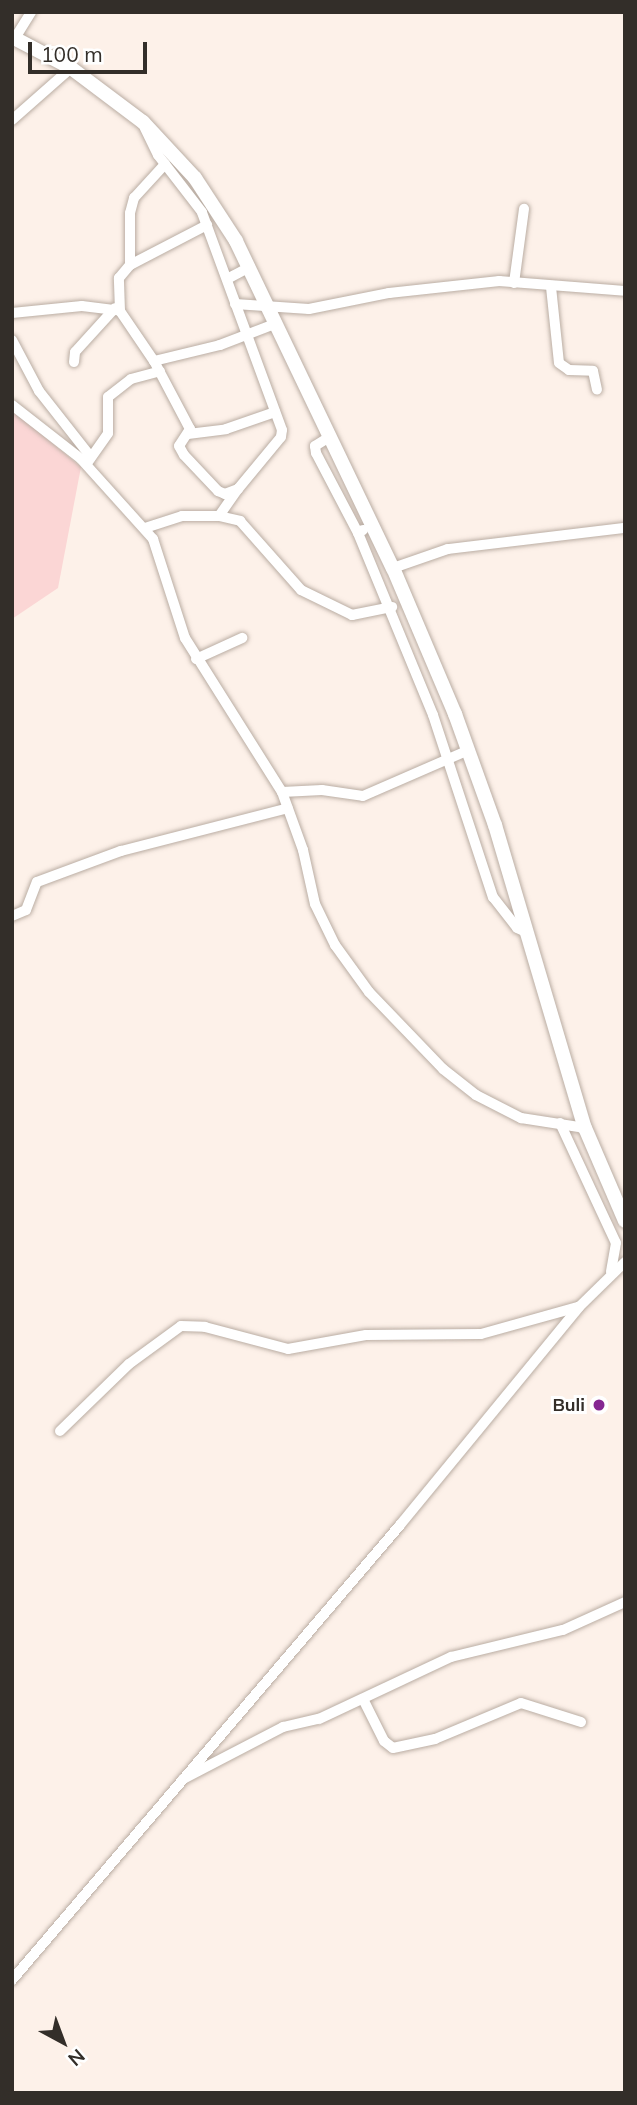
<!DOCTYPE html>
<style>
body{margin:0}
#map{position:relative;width:637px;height:2105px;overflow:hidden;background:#fdf1e9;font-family:Mulish,sans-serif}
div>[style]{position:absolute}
.green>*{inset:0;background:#fbd6d5}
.roads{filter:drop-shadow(0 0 2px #baada3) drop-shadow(0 0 2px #baada3)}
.street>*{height:10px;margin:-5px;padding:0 5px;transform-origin:5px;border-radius:5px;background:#fff}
.secondary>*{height:14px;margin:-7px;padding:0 7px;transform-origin:7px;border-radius:7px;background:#fff}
.dots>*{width:19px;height:19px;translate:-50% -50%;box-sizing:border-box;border:4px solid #fff;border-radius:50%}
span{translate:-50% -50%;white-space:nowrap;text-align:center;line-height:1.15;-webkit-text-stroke:6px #fff;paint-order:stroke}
.poi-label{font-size:18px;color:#332e29;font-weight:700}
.right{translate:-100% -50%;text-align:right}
.frame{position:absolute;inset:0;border:14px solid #332e29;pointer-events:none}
.north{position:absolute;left:28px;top:2007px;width:70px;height:70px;-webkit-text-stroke:5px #fff;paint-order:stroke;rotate:139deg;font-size:19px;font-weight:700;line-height:28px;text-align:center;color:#332e29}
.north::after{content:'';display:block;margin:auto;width:24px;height:32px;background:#332e29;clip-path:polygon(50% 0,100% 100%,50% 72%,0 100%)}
.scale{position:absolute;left:28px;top:42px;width:119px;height:32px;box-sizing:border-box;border:4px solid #332e29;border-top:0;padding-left:9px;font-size:21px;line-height:24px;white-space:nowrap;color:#332e29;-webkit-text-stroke:5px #fff;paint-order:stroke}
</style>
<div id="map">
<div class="green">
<div style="clip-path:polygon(12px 410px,81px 467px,58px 588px,12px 619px)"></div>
</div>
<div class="roads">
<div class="street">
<div style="left:15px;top:38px;width:31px;rotate:-58deg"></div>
<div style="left:12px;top:120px;width:79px;rotate:-41.4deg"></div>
<div style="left:130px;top:265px;width:52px;rotate:-90deg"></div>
<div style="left:130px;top:213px;width:16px;rotate:-75deg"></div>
<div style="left:134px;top:198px;width:46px;rotate:-47.6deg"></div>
<div style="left:227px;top:279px;width:26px;rotate:-28deg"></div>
<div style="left:514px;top:283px;width:75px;rotate:-82.3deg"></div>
<div style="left:551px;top:287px;width:76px;rotate:84deg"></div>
<div style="left:559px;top:363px;width:12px;rotate:35deg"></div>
<div style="left:569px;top:370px;width:24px;rotate:2deg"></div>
<div style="left:593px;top:371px;width:19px;rotate:78deg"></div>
<div style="left:235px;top:304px;width:74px;rotate:3.9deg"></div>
<div style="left:309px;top:309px;width:82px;rotate:-11.3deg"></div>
<div style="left:389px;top:293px;width:111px;rotate:-6.2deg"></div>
<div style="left:499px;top:281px;width:126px;rotate:4.5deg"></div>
<div style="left:120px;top:311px;width:33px;rotate:-92deg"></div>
<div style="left:119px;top:278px;width:17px;rotate:-50deg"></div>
<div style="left:130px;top:265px;width:87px;rotate:-27.5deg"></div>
<div style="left:12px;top:313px;width:70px;rotate:-5.7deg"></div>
<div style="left:82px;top:306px;width:38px;rotate:7deg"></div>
<div style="left:120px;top:311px;width:60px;rotate:55.8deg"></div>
<div style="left:154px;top:361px;width:77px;rotate:62.1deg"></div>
<div style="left:190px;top:429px;width:20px;rotate:123deg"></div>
<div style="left:179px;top:446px;width:10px;rotate:61deg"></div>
<div style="left:184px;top:455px;width:50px;rotate:46.6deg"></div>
<div style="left:218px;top:491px;width:8px;rotate:23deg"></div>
<div style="left:225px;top:494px;width:14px;rotate:-21deg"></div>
<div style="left:238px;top:489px;width:67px;rotate:-50.4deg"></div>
<div style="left:281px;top:437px;width:7px;rotate:-82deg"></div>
<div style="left:282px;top:430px;width:232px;rotate:-110.2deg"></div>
<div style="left:202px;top:212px;width:72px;rotate:-127.7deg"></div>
<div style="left:158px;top:155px;width:30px;rotate:-116deg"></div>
<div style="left:12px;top:340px;width:58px;rotate:62.1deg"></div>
<div style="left:39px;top:391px;width:84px;rotate:51.8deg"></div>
<div style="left:154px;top:361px;width:68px;rotate:-13.6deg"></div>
<div style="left:220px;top:345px;width:61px;rotate:-21.1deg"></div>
<div style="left:74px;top:362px;width:10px;rotate:-84deg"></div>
<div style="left:75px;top:352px;width:59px;rotate:-47.7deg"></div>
<div style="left:12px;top:405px;width:88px;rotate:38deg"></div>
<div style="left:81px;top:459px;width:108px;rotate:48deg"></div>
<div style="left:153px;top:539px;width:104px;rotate:72.1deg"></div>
<div style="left:185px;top:638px;width:182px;rotate:57.8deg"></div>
<div style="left:282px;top:792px;width:62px;rotate:70.1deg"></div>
<div style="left:303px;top:850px;width:55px;rotate:77.5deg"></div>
<div style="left:315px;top:904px;width:46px;rotate:64deg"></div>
<div style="left:335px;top:945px;width:58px;rotate:54.1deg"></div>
<div style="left:369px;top:992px;width:107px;rotate:46.1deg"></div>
<div style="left:443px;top:1069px;width:42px;rotate:38.2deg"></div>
<div style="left:476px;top:1095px;width:51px;rotate:27.1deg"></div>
<div style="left:521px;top:1118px;width:65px;rotate:8.9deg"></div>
<div style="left:188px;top:434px;width:38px;rotate:-7deg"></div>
<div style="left:226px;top:429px;width:52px;rotate:-19.1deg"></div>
<div style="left:331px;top:436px;width:19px;rotate:148deg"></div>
<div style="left:315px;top:446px;width:7px;rotate:82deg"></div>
<div style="left:316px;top:453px;width:90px;rotate:62.3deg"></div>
<div style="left:358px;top:533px;width:6px;rotate:-31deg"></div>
<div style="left:88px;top:462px;width:35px;rotate:-55deg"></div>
<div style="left:108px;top:433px;width:36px;rotate:-90deg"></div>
<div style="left:108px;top:397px;width:29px;rotate:-38deg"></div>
<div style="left:131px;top:379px;width:30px;rotate:-15deg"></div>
<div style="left:219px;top:516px;width:33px;rotate:-55deg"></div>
<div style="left:145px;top:528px;width:39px;rotate:-18deg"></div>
<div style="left:182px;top:516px;width:37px"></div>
<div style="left:219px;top:516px;width:22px;rotate:13deg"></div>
<div style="left:240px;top:521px;width:92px;rotate:48.5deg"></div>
<div style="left:301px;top:590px;width:57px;rotate:26.1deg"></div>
<div style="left:352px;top:615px;width:41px;rotate:-11.3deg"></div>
<div style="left:358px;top:533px;width:197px;rotate:67.6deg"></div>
<div style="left:433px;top:715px;width:192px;rotate:71.8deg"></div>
<div style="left:493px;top:897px;width:39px;rotate:52deg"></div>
<div style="left:517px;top:928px;width:12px;rotate:24deg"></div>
<div style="left:393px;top:568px;width:58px;rotate:-19.1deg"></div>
<div style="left:448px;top:549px;width:178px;rotate:-6.8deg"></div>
<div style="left:196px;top:659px;width:51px;rotate:-24.5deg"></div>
<div style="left:282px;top:792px;width:40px;rotate:-2.9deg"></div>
<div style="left:322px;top:790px;width:41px;rotate:8.3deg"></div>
<div style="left:363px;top:796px;width:116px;rotate:-23.5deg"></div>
<div style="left:12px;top:916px;width:15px;rotate:-23deg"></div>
<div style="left:26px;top:910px;width:30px;rotate:-69deg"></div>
<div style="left:37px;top:882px;width:90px;rotate:-20.3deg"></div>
<div style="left:121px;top:851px;width:172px;rotate:-14.4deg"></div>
<div style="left:560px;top:1123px;width:132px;rotate:65deg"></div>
<div style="left:616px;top:1243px;width:29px;rotate:100deg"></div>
<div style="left:60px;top:1431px;width:96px;rotate:-44.2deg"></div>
<div style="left:129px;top:1364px;width:64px;rotate:-36.2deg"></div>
<div style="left:181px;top:1326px;width:24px;rotate:2deg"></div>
<div style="left:205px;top:1327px;width:86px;rotate:14.8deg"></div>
<div style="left:288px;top:1349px;width:79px;rotate:-10.2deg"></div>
<div style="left:366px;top:1335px;width:115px;rotate:-0.5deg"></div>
<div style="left:481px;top:1334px;width:101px;rotate:-15.6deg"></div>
<div style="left:363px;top:1699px;width:47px;rotate:63.4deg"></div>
<div style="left:384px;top:1741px;width:11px;rotate:38deg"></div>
<div style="left:393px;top:1748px;width:43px;rotate:-12.1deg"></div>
<div style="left:435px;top:1739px;width:93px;rotate:-22.7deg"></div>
<div style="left:521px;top:1703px;width:63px;rotate:17.6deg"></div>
<div style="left:183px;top:1779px;width:113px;rotate:-27.5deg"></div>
<div style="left:283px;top:1727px;width:37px;rotate:-13deg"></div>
<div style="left:319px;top:1719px;width:146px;rotate:-25.2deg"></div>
<div style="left:451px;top:1657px;width:115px;rotate:-13.6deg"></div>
<div style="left:563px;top:1630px;width:68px;rotate:-24.3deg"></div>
<div style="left:12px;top:1980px;width:598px;rotate:-49.54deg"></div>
<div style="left:400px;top:1525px;width:282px;rotate:-50.6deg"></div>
<div style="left:579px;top:1307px;width:64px;rotate:-44.4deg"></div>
</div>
<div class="secondary">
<div style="left:12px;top:37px;width:67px;rotate:27.7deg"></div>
<div style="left:71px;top:68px;width:90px;rotate:36.9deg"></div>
<div style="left:143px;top:122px;width:76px;rotate:47.1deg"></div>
<div style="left:195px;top:178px;width:75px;rotate:56.9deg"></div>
<div style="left:236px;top:241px;width:363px;rotate:64.4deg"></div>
<div style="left:393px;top:568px;width:159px;rotate:67deg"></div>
<div style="left:455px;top:714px;width:118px;rotate:70.2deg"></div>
<div style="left:495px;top:825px;width:316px;rotate:73.5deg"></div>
<div style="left:585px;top:1128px;width:101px;rotate:66.7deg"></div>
</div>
</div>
<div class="dots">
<div style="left:599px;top:1405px;background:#852792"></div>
</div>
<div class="poi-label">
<span class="right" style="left:585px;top:1405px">Buli</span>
</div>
<div class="frame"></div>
<div class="north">N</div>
<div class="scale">100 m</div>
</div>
